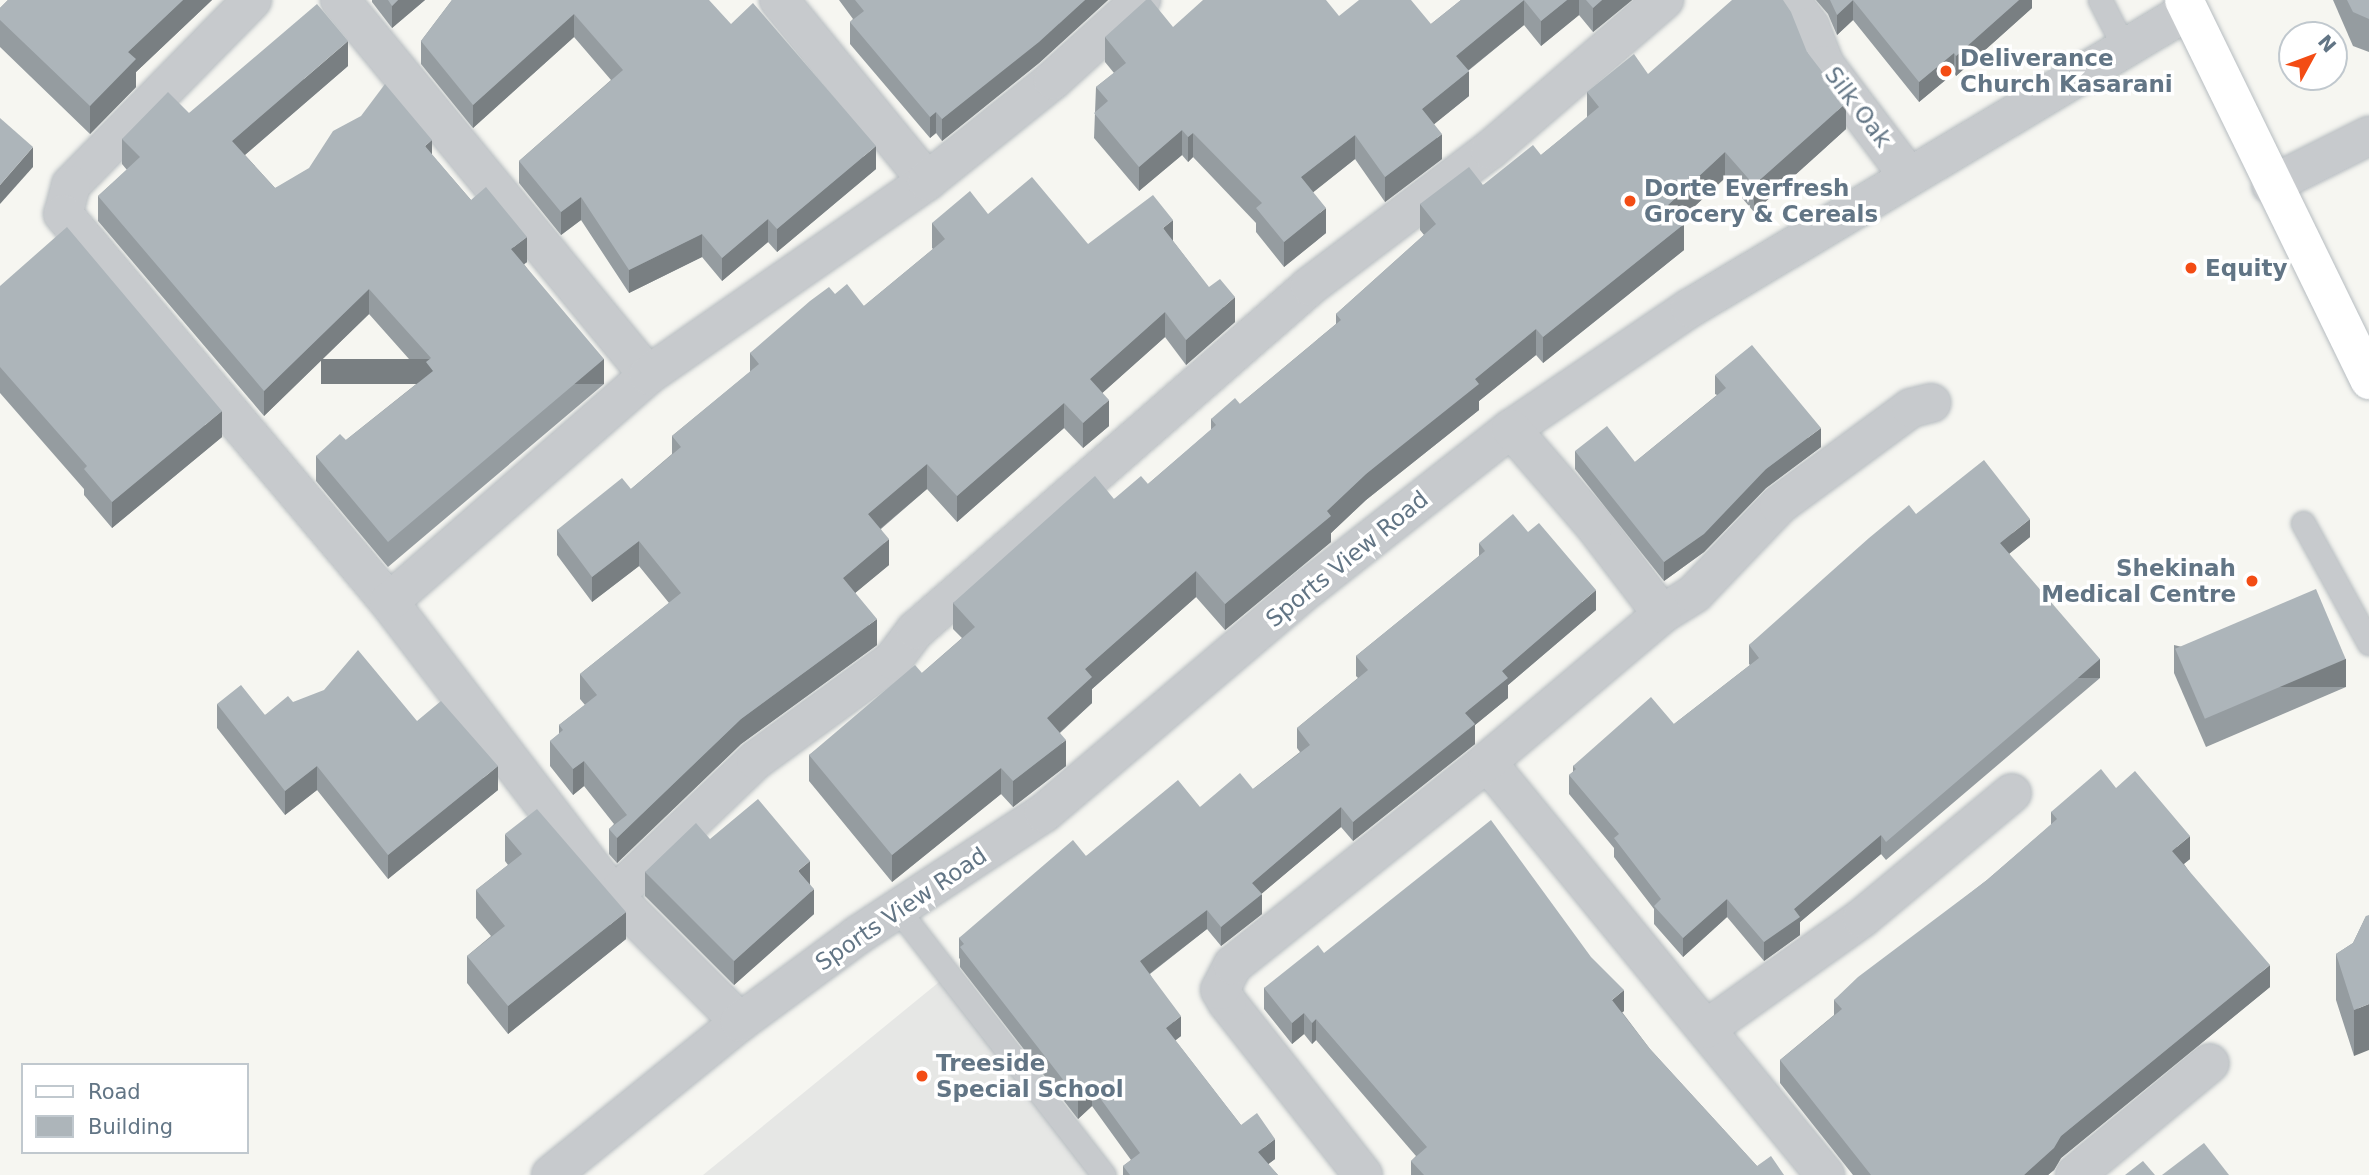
<!DOCTYPE html>
<style>
body{margin:0}
#map{position:relative;width:2369px;height:1175px;overflow:hidden;background:#f6f6f1;font-family:"DejaVu Sans",sans-serif}
div>[style]{position:absolute}
.built>*{inset:0;background:#e6e7e5}
.roads{filter:drop-shadow(0 0 2px #b6bcc0) drop-shadow(0 0 2px #b6bcc0)}
.lane>*{height:23px;margin:-11.5px;padding:0 11.5px;transform-origin:11.5px;border-radius:11.5px;background:#c7cacd}
.street>*{height:38px;margin:-19px;padding:0 19px;transform-origin:19px;border-radius:19px;background:#c7cacd}
.secondary>*{height:38px;margin:-19px;padding:0 19px;transform-origin:19px;border-radius:19px;background:#fff}
.wall>*{inset:0;background:#959ca0}
.shaded-wall>*{inset:0;background:#797f82;transform-origin:0 0}
.building>*{inset:0;background:#adb5ba;transform-origin:0 0}
.dots>*{width:19px;height:19px;translate:-50% -50%;box-sizing:border-box;border:4px solid #fff;border-radius:50%}
span{translate:-50% -50%;white-space:nowrap;text-align:center;line-height:1.15;-webkit-text-stroke:7px #fff;paint-order:stroke}
.poi-label{font-size:23px;color:#627585;font-weight:700}
.left{translate:0 -50%;text-align:left}
.right{translate:-100% -50%;text-align:right}
.street-label{font-size:23px;color:#627585}
.legend{position:absolute;left:21px;top:1063px;width:228px;height:91px;box-sizing:border-box;background:#fff;border:2px solid #c0c8ce;margin:0;padding:9px 12px;list-style:none;font-size:21px;color:#627585}
.legend li{display:flex;align-items:center;gap:14px;height:35px}
.legend b{width:35px;border:2px solid #c0c8ce}
.north{position:absolute;left:2278px;top:21px;width:70px;height:70px;box-sizing:border-box;background:#fff;border:2px solid #c0c8ce;border-radius:50%;rotate:49deg;font-size:19px;font-weight:700;line-height:28px;text-align:center;color:#627585}
.north::after{content:'';display:block;margin:auto;width:24px;height:32px;background:#f34c14;clip-path:polygon(50% 0,100% 100%,50% 72%,0 100%)}
</style>
<div id="map">
<div class="built">
<div style="clip-path:polygon(944px 978px,1099px 1175px,703px 1175px)"></div>
</div>
<div class="roads">
<div class="lane">
<div style="left:2100px;top:0;width:53px;rotate:62.9deg"></div>
<div style="left:2303px;top:523px;width:137px;rotate:61.2deg"></div>
<div style="left:899px;top:911px;width:334px;rotate:52.2deg"></div>
</div>
<div class="street">
<div style="left:252px;top:0;width:259px;rotate:134.4deg"></div>
<div style="left:71px;top:185px;width:30px;rotate:105deg"></div>
<div style="left:63px;top:214px;width:507px;rotate:49.96deg"></div>
<div style="left:389px;top:602px;width:370px;rotate:52.6deg"></div>
<div style="left:340px;top:0;width:485px;rotate:50.6deg"></div>
<div style="left:779px;top:0;width:234px;rotate:50.7deg"></div>
<div style="left:1790px;top:0;width:34px;rotate:53deg"></div>
<div style="left:1810px;top:27px;width:41px;rotate:68.5deg"></div>
<div style="left:1825px;top:65px;width:138px;rotate:53deg"></div>
<div style="left:2271px;top:185px;width:110px;rotate:-26.6deg"></div>
<div style="left:389px;top:602px;width:344px;rotate:-41.2deg"></div>
<div style="left:648px;top:375px;width:340px;rotate:-34.8deg"></div>
<div style="left:927px;top:181px;width:161px;rotate:-38.7deg"></div>
<div style="left:1053px;top:80px;width:119px;rotate:-42.3deg"></div>
<div style="left:1662px;top:614px;width:39px;rotate:-32deg"></div>
<div style="left:1695px;top:593px;width:122px;rotate:-46.3deg"></div>
<div style="left:1779px;top:505px;width:164px;rotate:-36.3deg"></div>
<div style="left:1911px;top:408px;width:21px;rotate:-14deg"></div>
<div style="left:1487px;top:762px;width:534px;rotate:50.7deg"></div>
<div style="left:740px;top:1022px;width:178px;rotate:-135deg"></div>
<div style="left:614px;top:896px;width:197px;rotate:-43.8deg"></div>
<div style="left:756px;top:760px;width:170px;rotate:-36.1deg"></div>
<div style="left:893px;top:660px;width:38px;rotate:-53deg"></div>
<div style="left:916px;top:630px;width:523px;rotate:-41.12deg"></div>
<div style="left:1310px;top:286px;width:226px;rotate:-37.1deg"></div>
<div style="left:1490px;top:150px;width:230px;rotate:-40.8deg"></div>
<div style="left:1706px;top:1029px;width:191px;rotate:-35.4deg"></div>
<div style="left:1862px;top:918px;width:195px;rotate:-39.8deg"></div>
<div style="left:551px;top:1175px;width:243px;rotate:-39deg"></div>
<div style="left:740px;top:1022px;width:147px;rotate:-36.4deg"></div>
<div style="left:858px;top:935px;width:222px;rotate:-33.3deg"></div>
<div style="left:1044px;top:813px;width:349px;rotate:-40.4deg"></div>
<div style="left:1310px;top:587px;width:256px;rotate:-38.2deg"></div>
<div style="left:1511px;top:429px;width:216px;rotate:-34.1deg"></div>
<div style="left:1690px;top:308px;width:581px;rotate:-30.85deg"></div>
<div style="left:1363px;top:1175px;width:220px;rotate:-128.2deg"></div>
<div style="left:1227px;top:1002px;width:14px;rotate:-120deg"></div>
<div style="left:1220px;top:990px;width:28px;rotate:-63deg"></div>
<div style="left:1233px;top:965px;width:325px;rotate:-38.6deg"></div>
<div style="left:1487px;top:762px;width:229px;rotate:-40.2deg"></div>
<div style="left:1662px;top:614px;width:112px;rotate:-127.4deg"></div>
<div style="left:1594px;top:525px;width:127px;rotate:-130.8deg"></div>
<div style="left:2075px;top:1175px;width:175px;rotate:-39.7deg"></div>
</div>
<div class="secondary">
<div style="left:2184px;top:0;width:423px;rotate:64deg"></div>
</div>
</div>
<div class="wall">
<div style="clip-path:polygon(8px 0,212px 0,136px 72px,136px 87px,90px 134px,0 47px,0 8px)"></div>
<div style="clip-path:polygon(372px 0,425px 0,392px 28px,372px 2px)"></div>
<div style="clip-path:polygon(452px 0,731px 24px,876px 169px,777px 252px,768px 242px,722px 281px,702px 257px,629px 293px,581px 220px,561px 235px,519px 183px,519px 161px,611px 80px,574px 37px,473px 128px,421px 64px,421px 41px)"></div>
<div style="clip-path:polygon(839px 0,1108px 0,1039px 63px,942px 141px,936px 133px,930px 138px,850px 44px,850px 22px,853px 19px)"></div>
<div style="clip-path:polygon(1461px 0,1632px 0,1593px 32px,1579px 15px,1541px 46px,1524px 25px,1468px 71px,1469px 96px,1434px 124px,1442px 159px,1385px 202px,1355px 159px,1313px 192px,1326px 233px,1284px 267px,1256px 232px,1256px 223px,1193px 157px,1188px 162px,1182px 155px,1139px 191px,1094px 138px,1096px 87px,1114px 73px,1105px 62px,1105px 37px,1173px 27px,1339px 16px,1431px 24px)"></div>
<div style="clip-path:polygon(1816px 0,2032px 0,2032px 8px,1956px 76px,1954px 73px,1919px 102px,1853px 20px,1837px 35px,1828px 14px)"></div>
<div style="clip-path:polygon(2333px 0,2369px 0,2369px 52px,2353px 46px)"></div>
<div style="clip-path:polygon(1807px 52px,1846px 129px,1754px 212px,1725px 178px,1680px 220px,1684px 250px,1543px 363px,1536px 355px,1479px 401px,1479px 410px,1366px 500px,1331px 533px,1331px 542px,1225px 630px,1196px 597px,1092px 689px,1092px 703px,1060px 733px,1066px 766px,1013px 807px,1001px 794px,892px 882px,809px 781px,809px 755px,922px 673px,962px 638px,953px 629px,953px 603px,1114px 499px,1148px 484px,1211px 430px,1211px 419px,1240px 404px,1336px 324px,1336px 314px,1424px 235px,1420px 230px,1420px 204px,1483px 185px,1541px 155px,1587px 118px,1587px 92px,1648px 74px)"></div>
<div style="clip-path:polygon(348px 66px,245px 155px,275px 188px,432px 155px,471px 200px,527px 262px,524px 264px,604px 384px,388px 567px,316px 481px,316px 456px,346px 440px,425px 377px,369px 314px,264px 416px,98px 221px,98px 196px,127px 170px,122px 164px,122px 139px,189px 113px)"></div>
<div style="clip-path:polygon(988px 214px,1088px 244px,1173px 241px,1235px 322px,1186px 365px,1165px 337px,1102px 393px,1109px 426px,1083px 448px,1064px 428px,957px 522px,927px 489px,881px 529px,889px 565px,855px 593px,877px 645px,741px 744px,617px 863px,609px 854px,609px 829px,614px 824px,584px 786px,573px 795px,550px 766px,550px 741px,559px 734px,559px 725px,585px 705px,580px 699px,580px 674px,669px 603px,639px 566px,592px 602px,557px 555px,557px 530px,631px 489px,672px 454px,672px 436px,750px 372px,750px 353px,835px 294px,864px 306px,933px 249px,932px 248px,932px 223px)"></div>
<div style="clip-path:polygon(0 286px,222px 437px,112px 528px,84px 495px,84px 489px,0 393px)"></div>
<div style="clip-path:polygon(1715px 375px,1821px 447px,1766px 488px,1704px 552px,1664px 581px,1575px 469px,1575px 451px,1635px 462px,1717px 395px,1715px 394px)"></div>
<div style="clip-path:polygon(1916px 514px,2030px 537px,2009px 554px,2100px 678px,1886px 860px,1881px 854px,1800px 922px,1800px 935px,1764px 961px,1727px 917px,1683px 957px,1654px 924px,1654px 909px,1614px 857px,1614px 848px,1569px 794px,1569px 775px,1573px 772px,1573px 766px,1674px 724px,1750px 665px,1749px 664px,1749px 645px)"></div>
<div style="clip-path:polygon(1479px 543px,1596px 610px,1508px 685px,1508px 698px,1475px 725px,1475px 744px,1353px 841px,1341px 827px,1261px 894px,1262px 914px,1221px 946px,1207px 929px,1150px 974px,1181px 1036px,1175px 1040px,1241px 1125px,1275px 1159px,1268px 1164px,1278px 1175px,1123px 1175px,1123px 1166px,1131px 1160px,1092px 1106px,1078px 1119px,960px 967px,960px 959px,959px 958px,959px 938px,1086px 856px,1200px 807px,1253px 789px,1300px 752px,1297px 748px,1297px 728px,1358px 678px,1356px 676px,1356px 656px,1479px 556px)"></div>
<div style="clip-path:polygon(2174px 645px,2346px 687px,2206px 747px,2174px 673px)"></div>
<div style="clip-path:polygon(293px 702px,417px 721px,498px 790px,388px 879px,317px 790px,285px 815px,217px 728px,217px 704px,265px 715px)"></div>
<div style="clip-path:polygon(2116px 788px,2190px 859px,2184px 864px,2270px 987px,2061px 1158px,2054px 1170px,2048px 1175px,1853px 1175px,1780px 1083px,1780px 1060px,1834px 1015px,1834px 1000px,1987px 880px,2051px 825px,2051px 812px)"></div>
<div style="clip-path:polygon(505px 834px,626px 939px,508px 1034px,467px 983px,467px 956px,491px 936px,476px 918px,476px 890px,508px 865px,505px 861px)"></div>
<div style="clip-path:polygon(710px 839px,810px 884px,814px 914px,734px 985px,645px 896px,645px 872px)"></div>
<div style="clip-path:polygon(2366px 916px,2354px 1056px,2336px 1000px,2336px 954px,2353px 943px)"></div>
<div style="clip-path:polygon(1324px 953px,1624px 1011px,1622px 1012px,1650px 1049px,1757px 1166px,1784px 1175px,1411px 1175px,1411px 1161px,1416px 1156px,1316px 1040px,1312px 1044px,1304px 1034px,1292px 1044px,1264px 1009px,1264px 988px)"></div>
</div>
<div class="shaded-wall">
<div style="clip-path:polygon(183px 0,212px 0,136px 72px,136px 87px,90px 134px,90px 106px,128px 52px)"></div>
<div style="clip-path:polygon(398px 0,425px 0,392px 28px,392px 6px)"></div>
<div style="clip-path:polygon(1085px 0,1108px 0,1039px 63px,942px 141px,942px 119px)"></div>
<div style="clip-path:polygon(1524px 0,1524px 25px,1456px 80px,1456px 56px)"></div>
<div style="clip-path:polygon(1567px 0,1579px 0,1579px 15px,1541px 46px,1541px 21px)"></div>
<div style="clip-path:polygon(1602px 0,1632px 0,1593px 32px,1593px 8px)"></div>
<div style="clip-path:polygon(1853px 0,1853px 20px,1837px 35px,1837px 15px)"></div>
<div style="clip-path:polygon(2019px 0,2032px 0,2032px 8px,1956px 76px,1956px 56px)"></div>
<div style="clip-path:polygon(574px 14px,574px 37px,473px 128px,473px 105px)"></div>
<div style="clip-path:polygon(348px 41px,348px 66px,232px 166px,232px 141px)"></div>
<div style="clip-path:polygon(1954px 53px,1954px 73px,1919px 102px,1919px 82px)"></div>
<div style="clip-path:polygon(1469px 71px,1469px 96px,1422px 134px,1422px 109px)"></div>
<div style="clip-path:polygon(1846px 103px,1846px 129px,1754px 212px,1754px 185px)"></div>
<div style="clip-path:polygon(936px 112px,936px 133px,930px 138px,930px 117px)"></div>
<div style="clip-path:polygon(1182px 130px,1182px 155px,1139px 191px,1139px 167px)"></div>
<div style="clip-path:polygon(1193px 133px,1193px 157px,1188px 162px,1188px 137px)"></div>
<div style="clip-path:polygon(1442px 134px,1442px 159px,1385px 202px,1385px 177px)"></div>
<div style="clip-path:polygon(1355px 135px,1355px 159px,1301px 202px,1301px 177px)"></div>
<div style="clip-path:polygon(432px 140px,432px 165px,425px 146px)"></div>
<div style="clip-path:polygon(876px 146px,876px 169px,777px 252px,777px 229px)"></div>
<div style="clip-path:polygon(33px 147px,33px 167px,0 204px,0 185px)"></div>
<div style="clip-path:polygon(1725px 152px,1725px 178px,1668px 231px,1668px 205px)"></div>
<div style="clip-path:polygon(581px 197px,581px 220px,561px 235px,561px 212px)"></div>
<div style="clip-path:polygon(1326px 208px,1326px 233px,1284px 267px,1284px 242px)"></div>
<div style="clip-path:polygon(768px 219px,768px 242px,722px 281px,722px 258px)"></div>
<div style="clip-path:polygon(1173px 220px,1173px 245px,1163px 228px)"></div>
<div style="clip-path:polygon(1684px 224px,1684px 250px,1543px 363px,1543px 337px)"></div>
<div style="clip-path:polygon(702px 234px,702px 257px,629px 293px,629px 270px)"></div>
<div style="clip-path:polygon(527px 237px,527px 262px,511px 274px,511px 249px)"></div>
<div style="clip-path:polygon(369px 289px,369px 314px,264px 416px,264px 391px)"></div>
<div style="clip-path:polygon(1235px 297px,1235px 322px,1186px 365px,1186px 340px)"></div>
<div style="clip-path:polygon(1165px 312px,1165px 337px,1090px 404px,1090px 379px)"></div>
<div style="clip-path:polygon(1536px 329px,1536px 355px,1479px 401px,1479px 410px,1366px 500px,1331px 533px,1331px 542px,1225px 630px,1225px 604px,1366px 474px,1475px 379px)"></div>
<div style="left:604px;top:359px;width:25px;height:283px;rotate:90deg"></div>
<div style="clip-path:polygon(1109px 400px,1109px 426px,1083px 448px,1083px 423px)"></div>
<div style="clip-path:polygon(1064px 403px,1064px 428px,957px 522px,957px 496px)"></div>
<div style="clip-path:polygon(222px 411px,222px 437px,112px 528px,112px 502px)"></div>
<div style="clip-path:polygon(1821px 428px,1821px 447px,1766px 488px,1704px 552px,1664px 581px,1664px 562px,1766px 469px)"></div>
<div style="clip-path:polygon(927px 464px,927px 489px,868px 539px,868px 514px)"></div>
<div style="clip-path:polygon(2030px 519px,2030px 537px,2000px 561px,2000px 543px)"></div>
<div style="clip-path:polygon(889px 539px,889px 565px,843px 603px,843px 578px)"></div>
<div style="clip-path:polygon(639px 541px,639px 566px,592px 602px,592px 577px)"></div>
<div style="clip-path:polygon(1196px 571px,1196px 597px,1092px 689px,1092px 703px,1047px 744px,1047px 718px,1085px 669px)"></div>
<div style="clip-path:polygon(1596px 590px,1596px 610px,1508px 685px,1508px 698px,1475px 725px,1475px 744px,1353px 841px,1353px 822px,1465px 713px,1502px 671px)"></div>
<div style="clip-path:polygon(877px 619px,877px 645px,741px 744px,617px 863px,617px 838px,741px 719px)"></div>
<div style="left:2100px;top:659px;width:19px;height:282px;rotate:90deg"></div>
<div style="left:2346px;top:659px;width:28px;height:152px;rotate:90deg"></div>
<div style="clip-path:polygon(1066px 740px,1066px 766px,1013px 807px,1013px 781px)"></div>
<div style="clip-path:polygon(584px 761px,584px 786px,573px 795px,573px 769px)"></div>
<div style="clip-path:polygon(317px 766px,317px 790px,285px 815px,285px 791px)"></div>
<div style="clip-path:polygon(498px 766px,498px 790px,388px 879px,388px 855px)"></div>
<div style="clip-path:polygon(1001px 768px,1001px 794px,892px 882px,892px 855px)"></div>
<div style="clip-path:polygon(1341px 807px,1341px 827px,1253px 901px,1262px 894px,1262px 914px,1221px 946px,1221px 927px,1252px 883px)"></div>
<div style="clip-path:polygon(1881px 835px,1881px 854px,1800px 922px,1800px 935px,1764px 961px,1764px 942px,1794px 909px)"></div>
<div style="clip-path:polygon(2190px 836px,2190px 859px,2172px 873px,2172px 851px)"></div>
<div style="clip-path:polygon(810px 861px,810px 886px,798px 871px)"></div>
<div style="clip-path:polygon(814px 889px,814px 914px,734px 985px,734px 961px)"></div>
<div style="clip-path:polygon(1727px 899px,1727px 917px,1683px 957px,1683px 938px)"></div>
<div style="clip-path:polygon(1207px 910px,1207px 929px,1140px 981px,1140px 961px)"></div>
<div style="clip-path:polygon(626px 912px,626px 939px,508px 1034px,508px 1006px)"></div>
<div style="clip-path:polygon(2270px 965px,2270px 987px,2061px 1158px,2054px 1170px,2048px 1175px,2024px 1175px,2061px 1136px)"></div>
<div style="clip-path:polygon(1624px 990px,1624px 1011px,1612px 1021px,1612px 1000px)"></div>
<div style="clip-path:polygon(2369px 1004px,2369px 1050px,2354px 1056px,2354px 1010px)"></div>
<div style="clip-path:polygon(1304px 1013px,1304px 1034px,1292px 1044px,1292px 1023px)"></div>
<div style="clip-path:polygon(1181px 1016px,1181px 1036px,1166px 1048px,1166px 1028px)"></div>
<div style="clip-path:polygon(1316px 1019px,1316px 1040px,1312px 1044px,1312px 1023px)"></div>
<div style="clip-path:polygon(1092px 1087px,1092px 1106px,1078px 1119px,1078px 1099px)"></div>
<div style="clip-path:polygon(1275px 1139px,1275px 1159px,1258px 1172px,1258px 1152px)"></div>
</div>
<div class="building">
<div style="clip-path:polygon(8px 0,183px 0,128px 52px,136px 59px,90px 106px,0 20px,0 8px)"></div>
<div style="clip-path:polygon(388px 0,398px 0,392px 6px)"></div>
<div style="clip-path:polygon(452px 0,709px 0,731px 24px,753px 3px,876px 146px,777px 229px,768px 219px,722px 258px,702px 234px,629px 270px,581px 197px,561px 212px,519px 161px,623px 70px,574px 14px,473px 105px,421px 41px)"></div>
<div style="clip-path:polygon(855px 0,1085px 0,1039px 42px,942px 119px,936px 112px,930px 117px,850px 22px,864px 11px)"></div>
<div style="clip-path:polygon(1146px 0,1151px 0,1173px 27px,1203px 0,1326px 0,1339px 16px,1359px 0,1411px 0,1431px 24px,1461px 0,1567px 0,1541px 21px,1524px 0,1456px 56px,1469px 71px,1422px 109px,1442px 134px,1385px 177px,1355px 135px,1301px 177px,1326px 208px,1284px 242px,1256px 208px,1262px 203px,1193px 133px,1188px 137px,1182px 130px,1139px 167px,1094px 113px,1108px 101px,1096px 87px,1126px 63px,1105px 37px)"></div>
<div style="clip-path:polygon(1586px 0,1602px 0,1593px 8px)"></div>
<div style="clip-path:polygon(1732px 0,1783px 0,1791px 12px,1807px 52px,1846px 103px,1754px 185px,1725px 152px,1668px 205px,1684px 224px,1543px 337px,1536px 329px,1475px 379px,1479px 384px,1366px 474px,1327px 511px,1331px 516px,1225px 604px,1196px 571px,1085px 669px,1092px 677px,1047px 718px,1066px 740px,1013px 781px,1001px 768px,892px 855px,809px 755px,915px 665px,922px 673px,975px 627px,953px 603px,1095px 476px,1114px 499px,1141px 476px,1148px 484px,1216px 425px,1211px 419px,1235px 398px,1240px 404px,1341px 320px,1336px 314px,1436px 224px,1420px 204px,1469px 167px,1483px 185px,1533px 145px,1541px 155px,1599px 107px,1587px 92px,1634px 54px,1648px 74px)"></div>
<div style="clip-path:polygon(1830px 0,2019px 0,1956px 56px,1954px 53px,1919px 82px,1853px 0,1837px 15px)"></div>
<div style="clip-path:polygon(2347px 0,2369px 0,2369px 19px,2353px 12px)"></div>
<div style="clip-path:polygon(317px 4px,348px 41px,232px 141px,275px 188px,309px 168px,333px 131px,361px 116px,385px 84px,432px 140px,425px 146px,471px 200px,486px 187px,527px 237px,511px 249px,604px 359px,388px 542px,316px 456px,340px 434px,346px 440px,433px 371px,426px 362px,431px 358px,369px 289px,264px 391px,98px 196px,140px 157px,122px 139px,168px 92px,189px 113px)"></div>
<div style="clip-path:polygon(0 118px,33px 147px,0 185px)"></div>
<div style="clip-path:polygon(1032px 177px,1088px 244px,1153px 195px,1173px 220px,1163px 228px,1209px 287px,1220px 279px,1235px 297px,1186px 340px,1165px 312px,1090px 379px,1109px 400px,1083px 423px,1064px 403px,957px 496px,927px 464px,868px 514px,889px 539px,843px 578px,877px 619px,741px 719px,617px 838px,609px 829px,627px 815px,584px 761px,573px 769px,550px 741px,563px 730px,559px 725px,597px 695px,580px 674px,681px 593px,639px 541px,592px 577px,557px 530px,622px 478px,631px 489px,681px 447px,672px 436px,759px 364px,750px 353px,810px 301px,829px 287px,835px 294px,847px 284px,864px 306px,945px 239px,932px 223px,970px 191px,988px 214px)"></div>
<div style="clip-path:polygon(67px 227px,222px 411px,112px 502px,84px 469px,87px 466px,0 367px,0 286px)"></div>
<div style="clip-path:polygon(1752px 345px,1821px 428px,1766px 469px,1704px 534px,1664px 562px,1575px 451px,1607px 426px,1635px 462px,1726px 388px,1715px 375px)"></div>
<div style="clip-path:polygon(1984px 460px,2030px 519px,2000px 543px,2100px 659px,1886px 842px,1881px 835px,1794px 909px,1800px 917px,1764px 942px,1727px 899px,1683px 938px,1654px 906px,1661px 899px,1614px 838px,1619px 834px,1569px 775px,1576px 769px,1573px 766px,1651px 697px,1674px 724px,1759px 658px,1749px 645px,1869px 538px,1909px 505px,1916px 514px)"></div>
<div style="clip-path:polygon(1513px 514px,1528px 532px,1539px 523px,1596px 590px,1502px 671px,1508px 678px,1465px 713px,1475px 724px,1353px 822px,1341px 807px,1252px 883px,1262px 894px,1221px 927px,1207px 910px,1140px 961px,1181px 1016px,1166px 1028px,1241px 1125px,1257px 1113px,1275px 1139px,1258px 1152px,1278px 1175px,1130px 1175px,1123px 1166px,1140px 1153px,1092px 1087px,1078px 1099px,960px 947px,964px 944px,959px 938px,1073px 840px,1086px 856px,1178px 780px,1200px 807px,1240px 773px,1253px 789px,1310px 745px,1297px 728px,1368px 670px,1356px 656px,1485px 551px,1479px 543px)"></div>
<div style="left:2316px;top:589px;width:76px;height:153px;rotate:67deg"></div>
<div style="clip-path:polygon(358px 650px,417px 721px,441px 701px,498px 766px,388px 855px,317px 766px,285px 791px,217px 704px,241px 685px,265px 715px,288px 696px,293px 702px,324px 690px)"></div>
<div style="clip-path:polygon(2101px 769px,2116px 788px,2135px 771px,2190px 836px,2172px 851px,2270px 965px,2061px 1136px,2054px 1148px,2024px 1175px,1871px 1175px,1780px 1060px,1842px 1009px,1834px 1000px,1858px 977px,1987px 880px,2057px 819px,2051px 812px)"></div>
<div style="clip-path:polygon(758px 799px,810px 861px,798px 871px,814px 889px,734px 961px,645px 872px,696px 823px,710px 839px)"></div>
<div style="clip-path:polygon(537px 809px,626px 912px,508px 1006px,467px 956px,505px 926px,476px 890px,522px 854px,505px 834px)"></div>
<div style="clip-path:polygon(1491px 820px,1591px 957px,1624px 990px,1612px 1000px,1650px 1049px,1757px 1166px,1771px 1156px,1784px 1175px,1424px 1175px,1411px 1161px,1427px 1147px,1316px 1019px,1312px 1023px,1304px 1013px,1292px 1023px,1264px 988px,1318px 945px,1324px 953px)"></div>
<div style="clip-path:polygon(2369px 915px,2369px 1004px,2354px 1010px,2336px 954px,2353px 943px,2366px 916px)"></div>
<div style="clip-path:polygon(2204px 1143px,2229px 1175px,2162px 1175px)"></div>
<div style="clip-path:polygon(2143px 1161px,2155px 1175px,2125px 1175px)"></div>
</div>
<div class="dots">
<div style="left:1946px;top:71px;background:#f34c14"></div>
<div style="left:1630px;top:201px;background:#f34c14"></div>
<div style="left:2191px;top:268px;background:#f34c14"></div>
<div style="left:2252px;top:581px;background:#f34c14"></div>
<div style="left:922px;top:1076px;background:#f34c14"></div>
</div>
<div class="poi-label">
<span class="left" style="left:1960px;top:71px">Deliverance<br>Church Kasarani</span>
<span class="left" style="left:1644px;top:201px">Dorte Everfresh<br>Grocery &amp; Cereals</span>
<span class="left" style="left:2205px;top:268px">Equity</span>
<span class="right" style="left:2236px;top:581px">Shekinah<br>Medical Centre</span>
<span class="left" style="left:936px;top:1076px">Treeside<br>Special School</span>
</div>
<div class="street-label">
<span style="left:1858px;top:107px;rotate:53deg">Silk Oak</span>
<span style="left:1347px;top:559px;rotate:-39deg">Sports View Road</span>
<span style="left:901px;top:909px;rotate:-34deg">Sports View Road</span>
</div>
<ul class="legend">
<li><b style="height:9px;background:#fff"></b>Road</li>
<li><b style="height:19px;background:#adb5ba"></b>Building</li>
</ul>
<div class="north">N</div>
</div>
